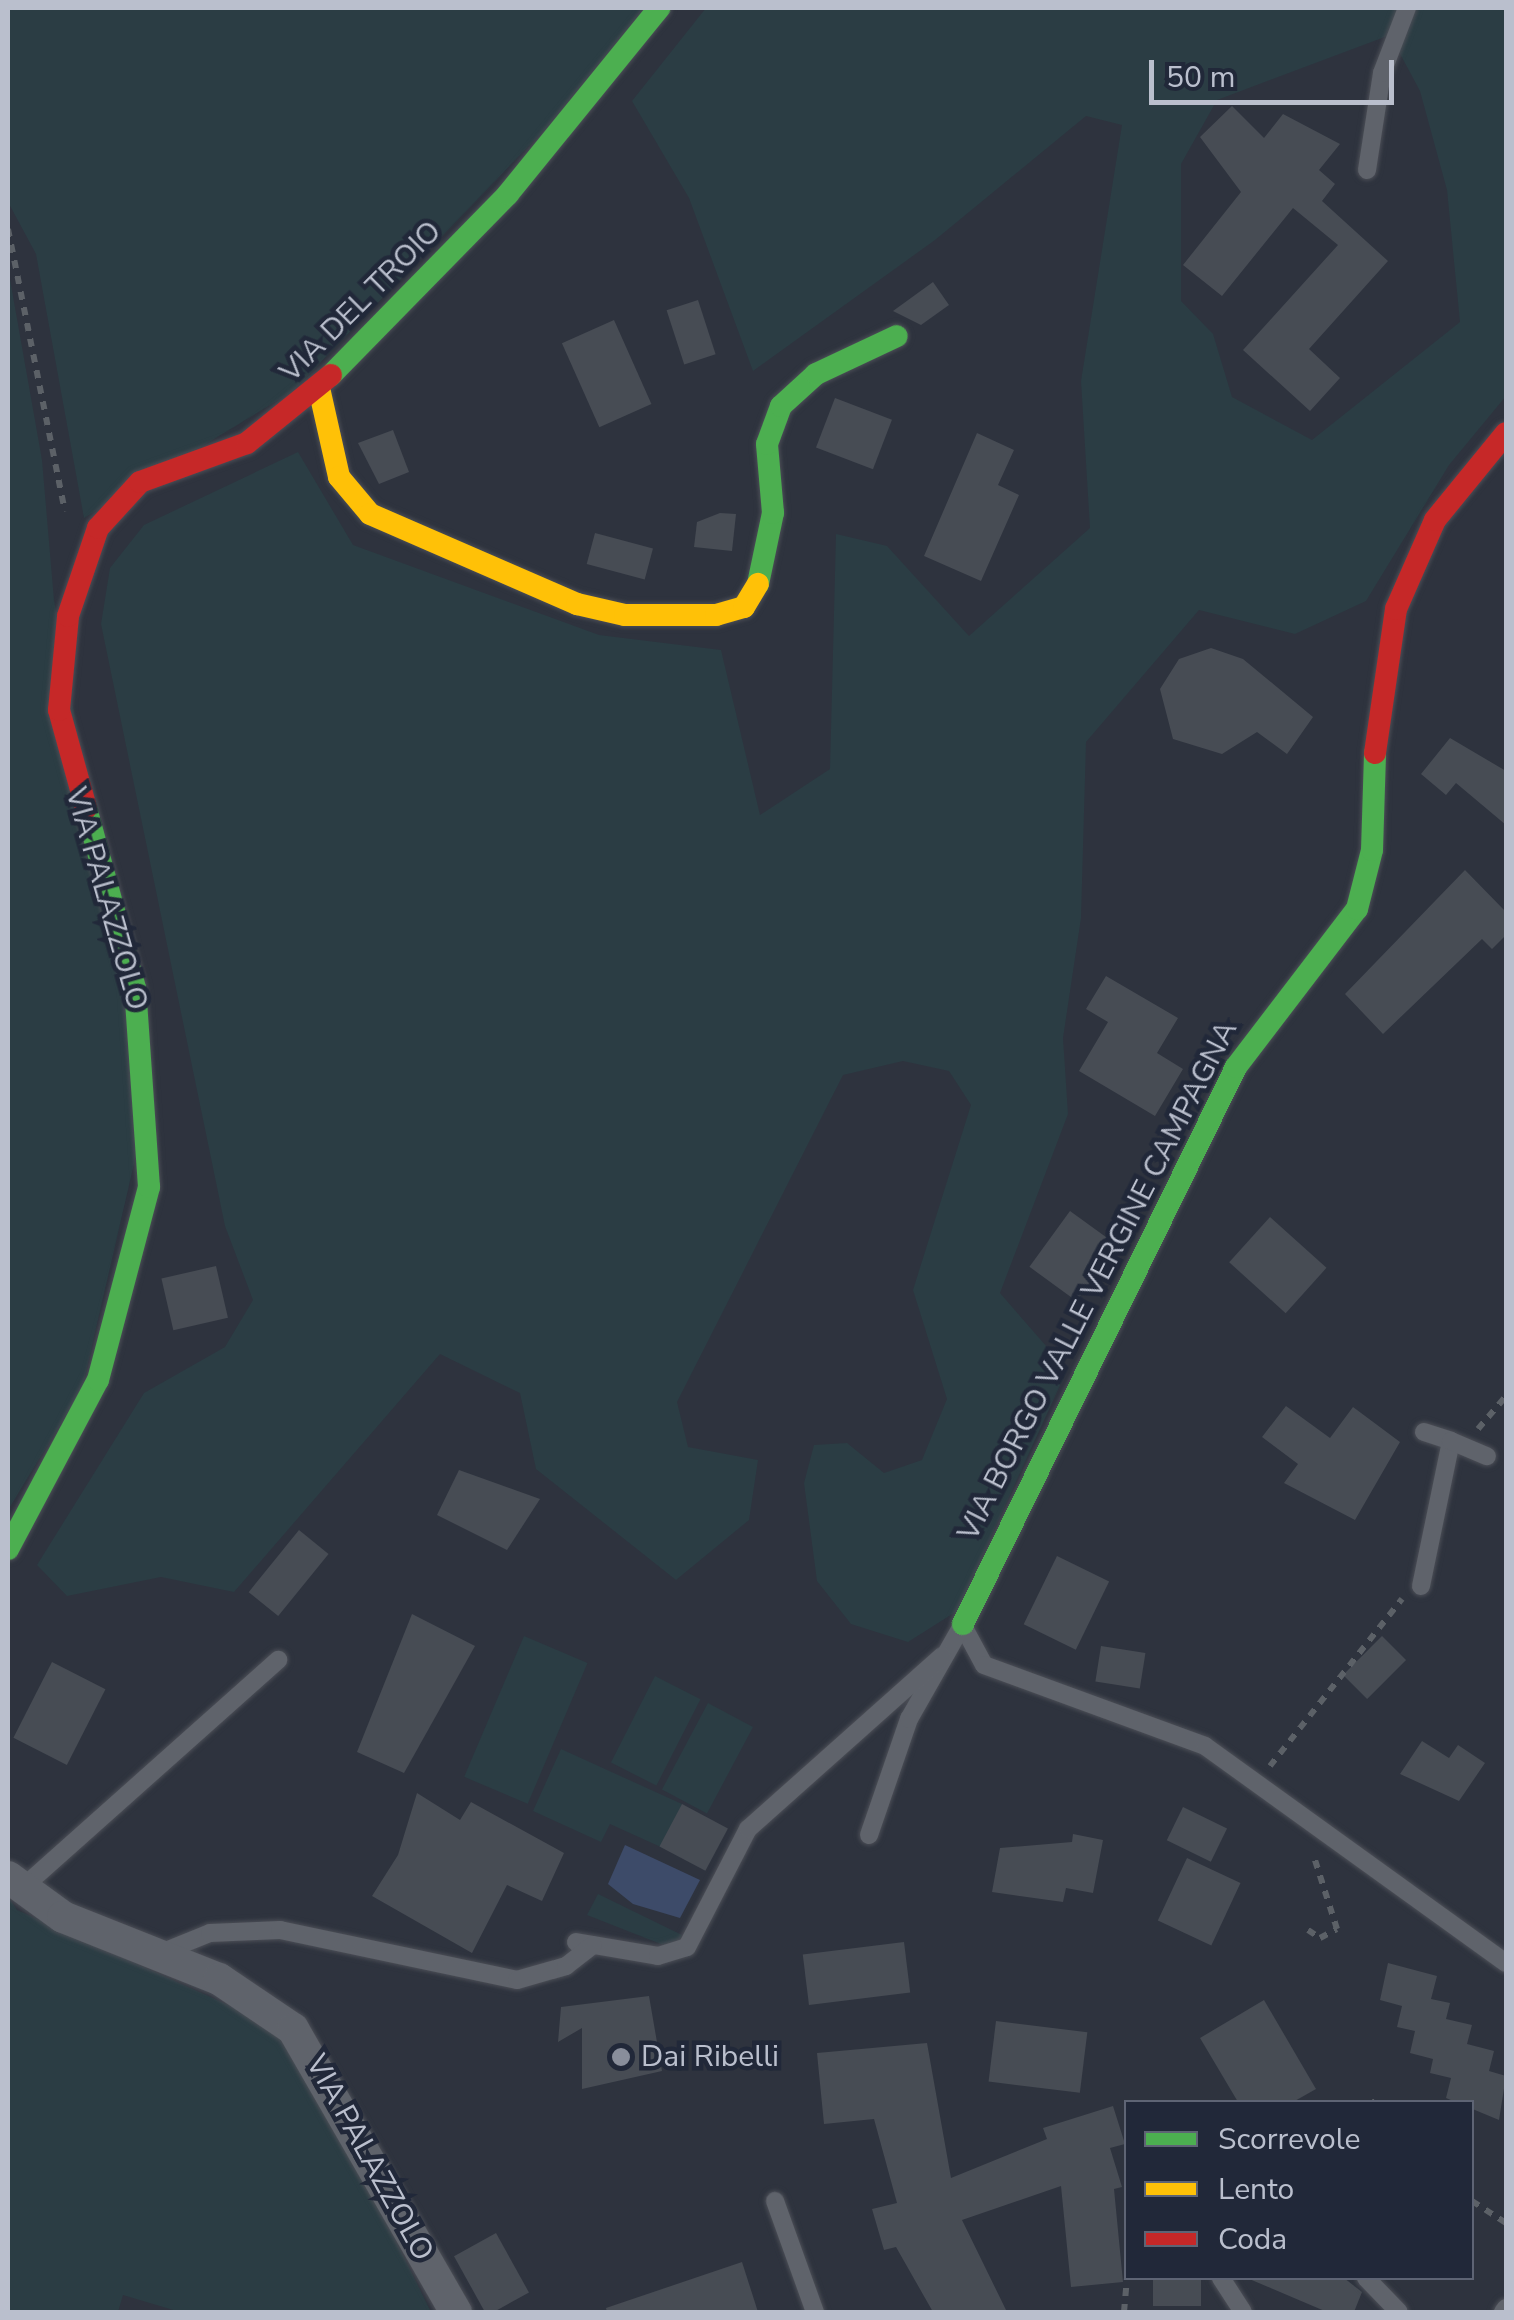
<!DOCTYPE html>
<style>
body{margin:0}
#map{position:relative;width:1514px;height:2320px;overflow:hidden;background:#2e333e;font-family:"Nunito Sans",sans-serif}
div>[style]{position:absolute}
.green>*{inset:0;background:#2b3d44;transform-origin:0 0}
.water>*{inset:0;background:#3d4b69}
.building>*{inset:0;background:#474c54;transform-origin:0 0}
.path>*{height:6px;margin-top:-3px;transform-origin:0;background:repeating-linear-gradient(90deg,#5c6167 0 8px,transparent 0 16px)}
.roads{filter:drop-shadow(0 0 2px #4b4e56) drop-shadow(0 0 2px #4b4e56)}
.lane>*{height:18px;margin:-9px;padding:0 9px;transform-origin:9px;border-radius:9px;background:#5f636b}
.street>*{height:32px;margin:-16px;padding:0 16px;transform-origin:16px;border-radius:16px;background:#5f636b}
.fast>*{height:22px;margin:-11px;padding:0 11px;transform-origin:11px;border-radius:11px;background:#4caf50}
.slow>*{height:22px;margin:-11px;padding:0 11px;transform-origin:11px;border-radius:11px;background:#ffc107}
.jam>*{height:22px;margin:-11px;padding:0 11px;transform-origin:11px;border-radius:11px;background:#c62828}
.dots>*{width:28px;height:28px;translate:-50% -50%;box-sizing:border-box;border:5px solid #212839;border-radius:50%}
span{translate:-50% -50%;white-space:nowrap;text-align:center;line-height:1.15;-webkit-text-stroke:9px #212839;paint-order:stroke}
.street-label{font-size:30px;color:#babfcd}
.poi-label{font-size:30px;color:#babfcd}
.left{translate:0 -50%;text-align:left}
.frame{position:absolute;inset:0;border:10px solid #babfcd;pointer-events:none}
.legend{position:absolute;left:1124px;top:2100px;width:350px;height:180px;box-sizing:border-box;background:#212839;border:2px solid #5e6474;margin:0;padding:12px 18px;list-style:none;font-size:30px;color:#babfcd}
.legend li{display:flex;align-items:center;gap:20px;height:50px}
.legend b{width:50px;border:2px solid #5e6474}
.scale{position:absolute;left:1149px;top:60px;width:245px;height:45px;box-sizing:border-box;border:5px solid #babfcd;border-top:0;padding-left:12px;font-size:30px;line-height:35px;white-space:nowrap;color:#babfcd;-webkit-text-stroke:8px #212839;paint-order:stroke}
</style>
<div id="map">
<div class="green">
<div style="clip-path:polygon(8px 8px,644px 8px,547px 127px,293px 391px,84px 518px,36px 254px,8px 202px)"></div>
<div style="clip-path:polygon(evenodd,706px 8px,1506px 8px,1506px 396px,1449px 465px,1366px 601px,1295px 634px,1199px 610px,1086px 742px,1081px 918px,1063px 1038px,1068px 1114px,1000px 1293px,1067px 1370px,957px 1611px,908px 1642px,851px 1624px,817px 1581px,804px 1483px,814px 1445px,847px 1443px,884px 1473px,922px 1460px,947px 1399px,913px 1290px,971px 1105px,949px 1071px,903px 1061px,843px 1075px,677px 1402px,688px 1447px,758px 1460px,749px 1520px,676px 1580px,536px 1469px,520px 1393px,440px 1354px,234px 1592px,161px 1577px,67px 1596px,37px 1565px,144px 1393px,225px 1347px,253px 1300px,225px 1226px,101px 624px,110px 568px,144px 525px,298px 452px,353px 545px,599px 635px,721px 650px,760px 815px,830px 769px,836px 534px,887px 546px,969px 636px,1090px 528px,1081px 381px,1122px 125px,1086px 116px,935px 240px,753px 371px,689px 198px,632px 101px,706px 8px,1390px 35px,1420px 91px,1447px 190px,1460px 322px,1312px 440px,1232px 397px,1213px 334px,1181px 301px,1181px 164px,1217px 100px,1390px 35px)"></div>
<div style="clip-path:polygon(8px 268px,42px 460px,54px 600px,131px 1031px,139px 1142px,82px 1389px,8px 1510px)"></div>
<div style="left:524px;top:1636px;width:69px;height:153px;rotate:23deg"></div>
<div style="left:655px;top:1676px;width:51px;height:97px;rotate:27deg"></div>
<div style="left:708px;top:1703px;width:51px;height:98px;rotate:28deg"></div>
<div style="clip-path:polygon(561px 1749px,682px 1804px,663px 1848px,610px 1824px,601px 1842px,533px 1811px)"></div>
<div style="clip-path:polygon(598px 1894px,682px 1935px,676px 1950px,587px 1915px)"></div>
<div style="clip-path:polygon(8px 1896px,17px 1910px,264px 2021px,317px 2081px,431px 2312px,180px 2312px,123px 2295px,118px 2312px,8px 2312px)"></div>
</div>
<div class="water">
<div style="clip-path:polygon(625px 1845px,700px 1880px,680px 1918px,633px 1904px,608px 1884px)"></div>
</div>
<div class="building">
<div style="clip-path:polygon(1232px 106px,1264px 138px,1283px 114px,1340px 144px,1319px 170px,1335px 184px,1322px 201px,1388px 261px,1309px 349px,1340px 378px,1310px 411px,1243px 350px,1338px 245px,1293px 208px,1222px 296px,1183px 265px,1241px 192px,1200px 137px)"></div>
<div style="clip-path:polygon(933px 282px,949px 305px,921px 325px,893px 311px)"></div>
<div style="left:698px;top:300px;width:57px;height:33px;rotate:72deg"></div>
<div style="left:614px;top:320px;width:92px;height:57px;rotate:66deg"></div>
<div style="left:835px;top:398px;width:61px;height:53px;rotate:21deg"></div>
<div style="clip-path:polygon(393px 430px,409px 472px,379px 484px,358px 443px)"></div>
<div style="clip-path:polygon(977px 433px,1014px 450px,998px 485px,1019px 495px,981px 581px,924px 556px)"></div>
<div style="clip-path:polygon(720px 513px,736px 514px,732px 551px,694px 547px,697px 522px)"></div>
<div style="left:595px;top:533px;width:60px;height:32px;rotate:15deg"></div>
<div style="clip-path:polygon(1211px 648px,1243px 659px,1313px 717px,1287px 754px,1257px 732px,1222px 754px,1173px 739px,1160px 689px,1179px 659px)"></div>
<div style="clip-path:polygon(1450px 738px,1506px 771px,1506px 825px,1456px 783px,1446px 795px,1421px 774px)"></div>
<div style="clip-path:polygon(1465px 870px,1506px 912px,1506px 935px,1492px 949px,1482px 939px,1383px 1034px,1345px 994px)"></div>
<div style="clip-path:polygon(1106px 976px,1178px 1018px,1157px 1053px,1183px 1069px,1155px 1116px,1079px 1071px,1108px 1022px,1086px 1009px)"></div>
<div style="left:1070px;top:1211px;width:58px;height:69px;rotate:36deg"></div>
<div style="left:1270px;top:1217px;width:76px;height:61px;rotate:42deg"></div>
<div style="left:216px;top:1266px;width:53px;height:56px;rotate:77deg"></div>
<div style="clip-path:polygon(1286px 1406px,1330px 1438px,1353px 1407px,1400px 1442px,1355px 1520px,1284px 1483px,1298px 1464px,1262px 1437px)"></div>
<div style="clip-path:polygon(459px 1470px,540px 1499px,507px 1550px,437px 1515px)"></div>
<div style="left:299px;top:1530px;width:38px;height:80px;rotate:39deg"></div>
<div style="left:1057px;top:1556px;width:58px;height:76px;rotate:26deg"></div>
<div style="clip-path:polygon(412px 1614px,475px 1646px,404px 1773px,357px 1752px)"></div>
<div style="left:1382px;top:1636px;width:34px;height:55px;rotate:45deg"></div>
<div style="left:1101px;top:1646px;width:45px;height:36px;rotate:9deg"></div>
<div style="left:52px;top:1662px;width:60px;height:85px;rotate:27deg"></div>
<div style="clip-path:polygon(1422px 1741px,1449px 1758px,1458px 1745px,1485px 1763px,1459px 1801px,1400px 1774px)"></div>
<div style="clip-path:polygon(417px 1793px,460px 1820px,471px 1802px,564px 1853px,542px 1901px,507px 1885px,472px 1953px,372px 1896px,398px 1855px)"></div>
<div style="left:682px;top:1804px;width:52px;height:48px;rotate:28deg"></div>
<div style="left:1183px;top:1807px;width:49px;height:37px;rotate:26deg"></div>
<div style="clip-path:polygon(1073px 1834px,1103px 1840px,1093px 1893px,1066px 1888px,1063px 1902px,992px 1892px,1000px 1848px,1072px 1842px)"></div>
<div style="left:1187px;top:1858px;width:59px;height:69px;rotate:25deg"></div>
<div style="left:904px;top:1942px;width:51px;height:102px;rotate:83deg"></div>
<div style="clip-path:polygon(1388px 1963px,1437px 1976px,1431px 1999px,1450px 2003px,1446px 2019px,1472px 2025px,1467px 2044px,1494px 2051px,1489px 2071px,1506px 2076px,1499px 2120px,1446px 2098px,1451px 2078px,1430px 2073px,1433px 2059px,1410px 2053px,1415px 2031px,1397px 2027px,1402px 2006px,1380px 2000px)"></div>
<div style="clip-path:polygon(649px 1996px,662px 2071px,582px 2089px,582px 2028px,558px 2042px,561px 2007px)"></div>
<div style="clip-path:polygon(1264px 2000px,1316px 2089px,1293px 2102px,1238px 2102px,1200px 2038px)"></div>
<div style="left:996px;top:2021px;width:92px;height:61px;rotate:7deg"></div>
<div style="clip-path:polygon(927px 2043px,951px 2178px,1047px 2139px,1043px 2128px,1113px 2106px,1125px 2144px,1110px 2148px,1122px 2187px,1114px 2189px,1123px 2282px,1071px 2287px,1061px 2186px,962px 2220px,1007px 2312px,933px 2312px,896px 2247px,884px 2250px,872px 2209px,897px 2203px,874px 2119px,824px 2124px,817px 2053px)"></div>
<div style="left:496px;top:2233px;width:68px;height:48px;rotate:61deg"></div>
<div style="clip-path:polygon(742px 2262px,758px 2312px,607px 2312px,606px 2308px)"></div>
<div style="left:1153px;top:2278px;width:48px;height:28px"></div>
<div style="clip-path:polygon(1247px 2278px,1344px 2278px,1362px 2292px,1354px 2312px,1327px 2312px)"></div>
</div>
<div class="path">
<div style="left:8px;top:229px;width:288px;rotate:78.6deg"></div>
<div style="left:1478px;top:1429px;width:43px;rotate:-49.7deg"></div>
<div style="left:1270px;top:1766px;width:213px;rotate:-51.7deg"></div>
<div style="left:1308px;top:1930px;width:14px;rotate:34deg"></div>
<div style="left:1320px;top:1938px;width:19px;rotate:-28deg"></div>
<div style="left:1337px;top:1929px;width:79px;rotate:-107.7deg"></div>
<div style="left:1371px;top:2100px;width:2px;rotate:63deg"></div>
<div style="left:1472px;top:2201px;width:40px;rotate:32.9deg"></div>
<div style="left:1124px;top:2312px;width:34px;rotate:-85deg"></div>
</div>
<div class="roads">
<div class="lane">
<div style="left:1367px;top:170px;width:98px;rotate:-81.2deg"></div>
<div style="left:1382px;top:73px;width:70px;rotate:-69deg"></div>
<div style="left:1424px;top:1432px;width:28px;rotate:18deg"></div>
<div style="left:1421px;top:1586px;width:148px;rotate:-78.3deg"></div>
<div style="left:1451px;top:1441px;width:39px;rotate:23deg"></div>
<div style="left:963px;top:1626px;width:44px;rotate:61.7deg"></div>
<div style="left:984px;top:1665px;width:235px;rotate:20.1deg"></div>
<div style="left:1205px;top:1746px;width:371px;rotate:35.8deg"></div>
<div style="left:869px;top:1835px;width:123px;rotate:-71deg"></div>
<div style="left:909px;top:1719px;width:109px;rotate:-60.4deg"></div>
<div style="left:20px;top:1890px;width:346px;rotate:-41.7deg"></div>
<div style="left:576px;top:1942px;width:83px;rotate:9.7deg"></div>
<div style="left:658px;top:1956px;width:30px;rotate:-17deg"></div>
<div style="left:687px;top:1947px;width:133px;rotate:-62.7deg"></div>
<div style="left:748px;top:1829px;width:260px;rotate:-41.7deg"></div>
<div style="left:158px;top:1954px;width:56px;rotate:-22deg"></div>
<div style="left:210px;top:1933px;width:70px;rotate:-2.5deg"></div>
<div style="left:280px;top:1930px;width:242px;rotate:11.9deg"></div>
<div style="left:517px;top:1980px;width:51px;rotate:-15.9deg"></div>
<div style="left:566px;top:1966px;width:34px;rotate:-38deg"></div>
<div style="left:775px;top:2201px;width:118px;rotate:70.2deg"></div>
<div style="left:1221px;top:2278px;width:40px;rotate:57.1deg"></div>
<div style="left:1366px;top:2278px;width:47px;rotate:45.9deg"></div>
<div style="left:1503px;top:2312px;width:5px;rotate:-53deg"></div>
</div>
<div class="street">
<div style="left:8px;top:1877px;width:68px;rotate:36deg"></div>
<div style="left:63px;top:1917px;width:168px;rotate:21.7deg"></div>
<div style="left:219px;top:1979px;width:89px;rotate:34deg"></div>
<div style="left:293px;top:2029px;width:327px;rotate:60.1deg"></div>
</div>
<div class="fast">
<div style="left:331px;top:375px;width:253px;rotate:-45.6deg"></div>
<div style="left:508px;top:194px;width:240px;rotate:-50.9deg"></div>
<div style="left:758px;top:584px;width:73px;rotate:-78.1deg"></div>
<div style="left:773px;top:513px;width:69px;rotate:-95deg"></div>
<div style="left:767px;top:444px;width:40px;rotate:-69.8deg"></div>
<div style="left:781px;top:406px;width:47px;rotate:-42.4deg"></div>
<div style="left:816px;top:374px;width:89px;rotate:-25.1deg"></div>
<div style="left:8px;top:1549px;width:191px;rotate:-62deg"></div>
<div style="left:98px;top:1380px;width:200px;rotate:-75.2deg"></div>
<div style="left:149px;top:1187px;width:199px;rotate:-94deg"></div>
<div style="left:135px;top:988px;width:187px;rotate:-105.2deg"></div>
<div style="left:963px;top:1624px;width:620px;rotate:-63.89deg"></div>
<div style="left:1236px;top:1067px;width:199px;rotate:-52.6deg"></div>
<div style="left:1357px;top:909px;width:61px;rotate:-75.7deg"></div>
<div style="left:1372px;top:850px;width:97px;rotate:-88.2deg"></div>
</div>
<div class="slow">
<div style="left:319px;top:388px;width:91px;rotate:77.3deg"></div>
<div style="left:339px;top:477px;width:48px;rotate:50deg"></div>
<div style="left:370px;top:514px;width:226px;rotate:23.5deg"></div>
<div style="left:577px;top:604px;width:49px;rotate:12.9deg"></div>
<div style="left:625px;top:615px;width:91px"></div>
<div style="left:716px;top:615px;width:29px;rotate:-16deg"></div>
<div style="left:744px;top:607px;width:27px;rotate:-59deg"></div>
</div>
<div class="jam">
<div style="left:1375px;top:753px;width:146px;rotate:-81.7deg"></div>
<div style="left:1396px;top:609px;width:97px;rotate:-66.3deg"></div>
<div style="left:1435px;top:520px;width:112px;rotate:-50.8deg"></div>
<div style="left:86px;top:808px;width:102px;rotate:-105.4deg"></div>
<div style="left:59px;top:710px;width:94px;rotate:-84.5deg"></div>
<div style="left:68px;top:616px;width:93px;rotate:-71.2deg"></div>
<div style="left:98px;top:528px;width:62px;rotate:-47.6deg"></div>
<div style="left:140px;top:482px;width:114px;rotate:-20deg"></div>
<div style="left:247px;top:443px;width:108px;rotate:-39deg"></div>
</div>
</div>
<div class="dots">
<div style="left:621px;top:2057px;background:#898e9b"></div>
</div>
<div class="street-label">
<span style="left:361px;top:302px;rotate:-45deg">VIA DEL TROIO</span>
<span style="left:106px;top:899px;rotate:74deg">VIA PALAZZOLO</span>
<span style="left:1098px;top:1281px;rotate:-63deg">VIA BORGO VALLE VERGINE CAMPAGNA</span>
<span style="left:369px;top:2158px;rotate:61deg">VIA PALAZZOLO</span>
</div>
<div class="poi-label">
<span class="left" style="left:641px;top:2057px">Dai Ribelli</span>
</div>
<div class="frame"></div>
<ul class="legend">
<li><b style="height:12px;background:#4caf50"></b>Scorrevole</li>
<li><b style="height:12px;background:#ffc107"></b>Lento</li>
<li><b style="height:12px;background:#c62828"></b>Coda</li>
</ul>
<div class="scale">50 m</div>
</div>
